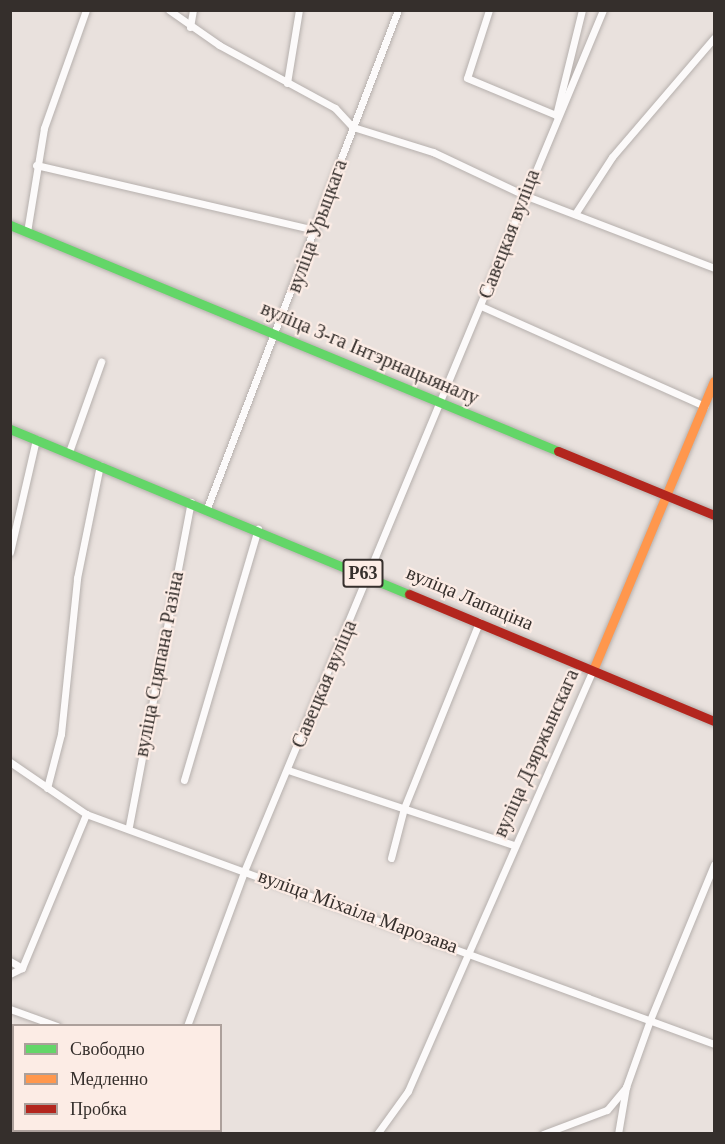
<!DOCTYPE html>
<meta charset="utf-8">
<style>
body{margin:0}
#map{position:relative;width:725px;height:1144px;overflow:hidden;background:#e9e1dd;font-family:Georgia,serif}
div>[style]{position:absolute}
.roads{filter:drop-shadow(0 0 2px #b6b0ad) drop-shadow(0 0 2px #b6b0ad)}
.street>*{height:7px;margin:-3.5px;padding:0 3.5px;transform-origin:3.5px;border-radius:3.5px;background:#fcfafa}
.fast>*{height:9px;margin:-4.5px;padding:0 4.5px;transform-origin:4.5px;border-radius:4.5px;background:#63d668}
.slow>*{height:9px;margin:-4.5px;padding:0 4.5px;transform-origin:4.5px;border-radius:4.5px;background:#ff974d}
.jam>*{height:9px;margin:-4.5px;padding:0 4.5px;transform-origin:4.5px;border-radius:4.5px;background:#b3261e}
span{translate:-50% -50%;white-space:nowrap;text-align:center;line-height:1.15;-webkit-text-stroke:4.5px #fcece5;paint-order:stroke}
.shield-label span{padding:2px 4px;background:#fcece5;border:2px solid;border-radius:4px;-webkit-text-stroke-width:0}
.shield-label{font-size:18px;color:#352f2c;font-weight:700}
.street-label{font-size:20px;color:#352f2c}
.frame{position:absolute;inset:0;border:12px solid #352f2c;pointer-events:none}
.legend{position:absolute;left:12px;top:1024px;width:210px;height:108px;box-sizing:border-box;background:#fcece5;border:2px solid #aca09b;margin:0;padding:8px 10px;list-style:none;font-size:18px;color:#352f2c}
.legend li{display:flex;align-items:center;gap:12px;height:30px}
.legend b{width:30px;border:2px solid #aca09b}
</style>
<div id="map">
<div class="roads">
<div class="street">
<div style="left:169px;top:10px;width:61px;rotate:35deg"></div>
<div style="left:219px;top:45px;width:132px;rotate:28.5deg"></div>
<div style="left:335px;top:108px;width:26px;rotate:47deg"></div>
<div style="left:353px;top:127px;width:84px;rotate:17.4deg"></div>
<div style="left:433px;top:152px;width:101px;rotate:25.3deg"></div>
<div style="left:524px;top:195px;width:204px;rotate:21deg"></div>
<div style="left:489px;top:10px;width:71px;rotate:107.9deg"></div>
<div style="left:467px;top:78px;width:96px;rotate:22.6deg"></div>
<div style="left:556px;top:115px;width:108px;rotate:-76.1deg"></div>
<div style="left:190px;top:27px;width:17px;rotate:-80deg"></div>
<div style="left:287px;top:83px;width:74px;rotate:-80.7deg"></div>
<div style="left:36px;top:165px;width:287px;rotate:13.1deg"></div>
<div style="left:575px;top:214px;width:68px;rotate:-57deg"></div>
<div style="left:612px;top:157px;width:157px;rotate:-49.4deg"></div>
<div style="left:27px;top:232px;width:105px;rotate:-80.7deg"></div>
<div style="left:44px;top:128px;width:125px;rotate:-70.4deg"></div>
<div style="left:481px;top:306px;width:245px;rotate:24.1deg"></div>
<div style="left:69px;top:452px;width:96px;rotate:-70.4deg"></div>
<div style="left:207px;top:508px;width:533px;rotate:-69.02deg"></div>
<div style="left:10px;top:552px;width:116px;rotate:-77deg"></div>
<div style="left:10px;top:762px;width:92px;rotate:34.4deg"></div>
<div style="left:86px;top:814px;width:669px;rotate:20.11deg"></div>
<div style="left:288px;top:770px;width:238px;rotate:18.4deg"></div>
<div style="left:184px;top:780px;width:262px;rotate:-73.6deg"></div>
<div style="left:47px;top:788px;width:56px;rotate:-75.5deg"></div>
<div style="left:61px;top:734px;width:157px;rotate:-84.1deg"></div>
<div style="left:77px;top:578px;width:115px;rotate:-78.5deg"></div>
<div style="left:129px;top:826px;width:330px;rotate:-79.2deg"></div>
<div style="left:391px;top:858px;width:52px;rotate:-75.4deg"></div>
<div style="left:404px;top:808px;width:201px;rotate:-68deg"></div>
<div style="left:10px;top:961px;width:14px;rotate:30deg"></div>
<div style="left:10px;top:974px;width:13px;rotate:-27deg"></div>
<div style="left:22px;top:968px;width:167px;rotate:-67.4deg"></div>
<div style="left:10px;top:1009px;width:50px;rotate:19.9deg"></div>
<div style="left:187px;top:1026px;width:167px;rotate:-69.7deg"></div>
<div style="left:245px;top:869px;width:931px;rotate:-67.38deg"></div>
<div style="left:10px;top:1107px;width:4px"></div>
<div style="left:206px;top:1130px;width:7px;rotate:34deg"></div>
<div style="left:82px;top:1134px;width:5px;rotate:-53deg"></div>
<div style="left:140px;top:1134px;width:4px;rotate:-76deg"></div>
<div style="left:377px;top:1134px;width:53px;rotate:-54.2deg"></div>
<div style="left:408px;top:1091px;width:460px;rotate:-66.3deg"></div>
<div style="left:543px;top:1134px;width:68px;rotate:-20.6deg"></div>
<div style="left:607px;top:1110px;width:30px;rotate:-50deg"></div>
<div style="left:618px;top:1134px;width:48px;rotate:-80.3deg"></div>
<div style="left:626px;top:1087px;width:71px;rotate:-70.3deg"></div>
<div style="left:650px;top:1020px;width:168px;rotate:-67.6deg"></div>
</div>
<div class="fast">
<div style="left:10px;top:225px;width:593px;rotate:22.41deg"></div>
<div style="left:10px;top:429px;width:432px;rotate:22.5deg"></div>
</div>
<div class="slow">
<div style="left:593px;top:670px;width:313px;rotate:-67.3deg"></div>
</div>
<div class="jam">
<div style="left:558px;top:451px;width:169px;rotate:22.3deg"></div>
<div style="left:409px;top:594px;width:330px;rotate:22.6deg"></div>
</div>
</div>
<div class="shield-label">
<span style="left:363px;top:573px">Р63</span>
</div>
<div class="street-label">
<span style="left:317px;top:226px;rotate:-70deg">вуліца Урыцкага</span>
<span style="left:509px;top:234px;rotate:-69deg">Савецкая вуліца</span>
<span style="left:370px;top:353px;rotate:23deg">вуліца 3-га Інтэрнацыяналу</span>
<span style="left:470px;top:598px;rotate:23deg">вуліца Лапаціна</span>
<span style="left:159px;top:664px;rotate:-79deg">вуліца Сцяпана Разіна</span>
<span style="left:324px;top:684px;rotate:-67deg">Савецкая вуліца</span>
<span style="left:536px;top:753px;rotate:-66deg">вуліца Дзяржынскага</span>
<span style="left:358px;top:911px;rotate:20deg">вуліца Міхаіла Марозава</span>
</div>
<div class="frame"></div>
<ul class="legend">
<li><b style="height:8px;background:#63d668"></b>Свободно</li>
<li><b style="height:8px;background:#ff974d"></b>Медленно</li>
<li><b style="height:8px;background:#b3261e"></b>Пробка</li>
</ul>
</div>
